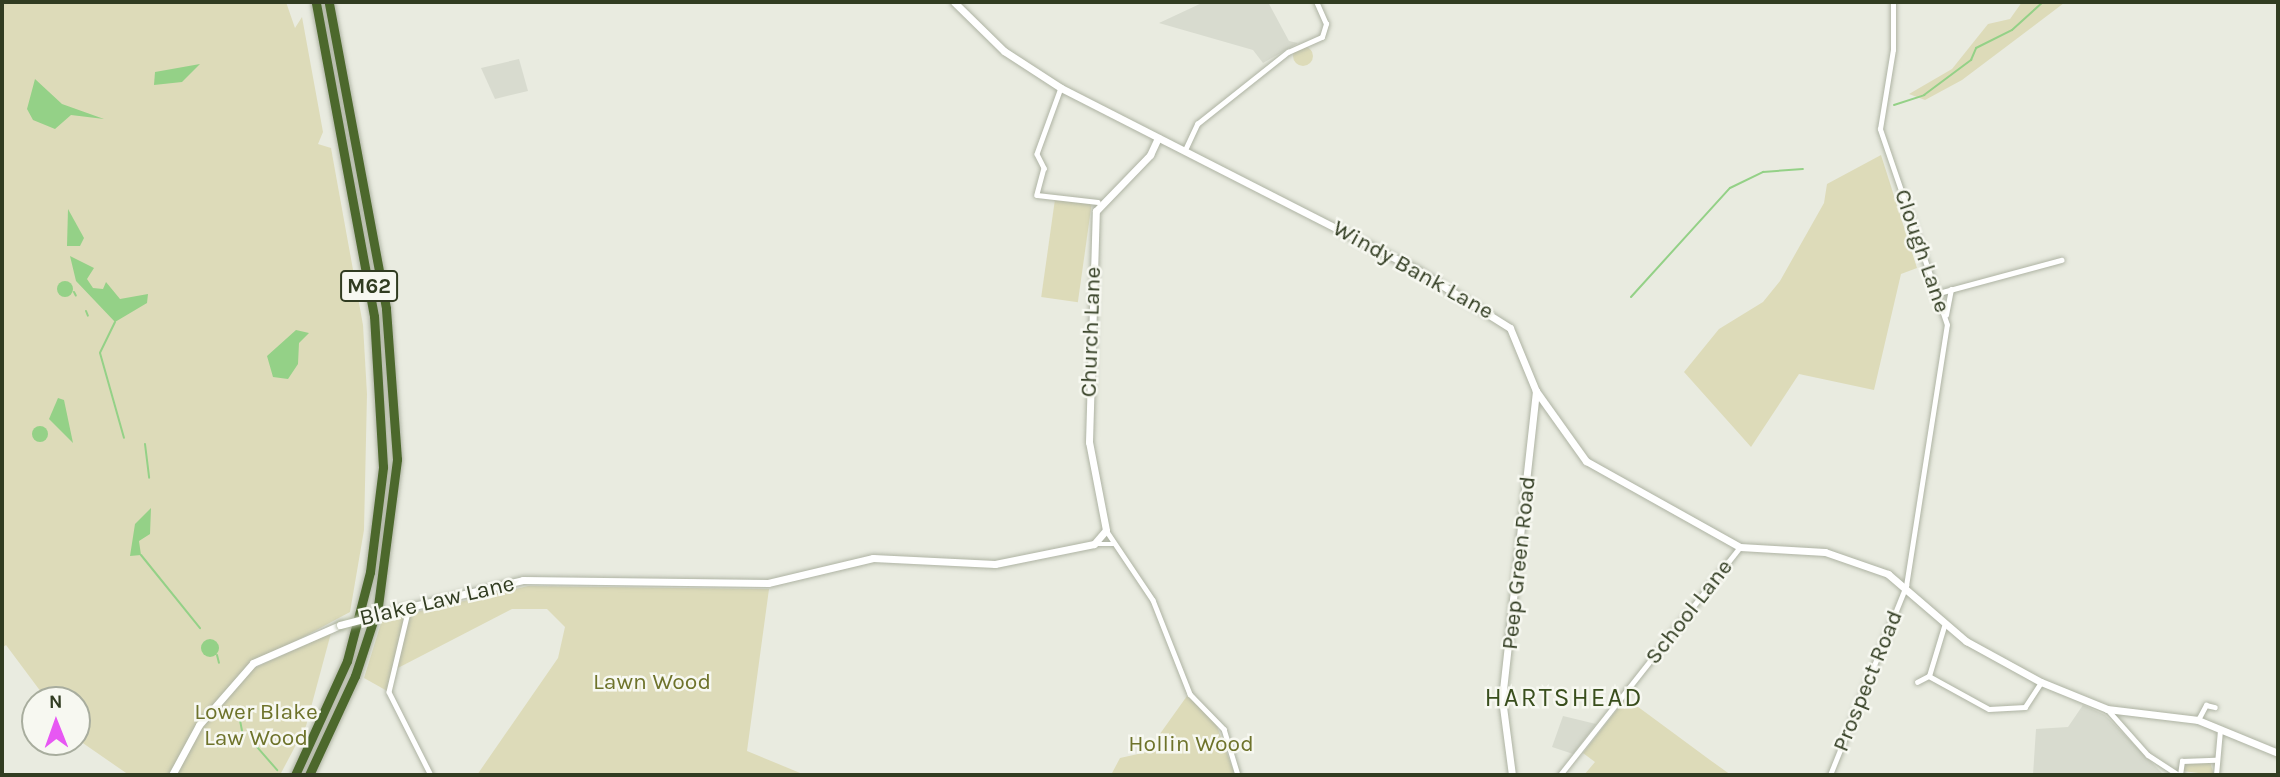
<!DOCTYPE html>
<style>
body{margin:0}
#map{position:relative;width:2280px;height:777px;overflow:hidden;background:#e9ebe0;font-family:Karla,sans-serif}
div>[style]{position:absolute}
.built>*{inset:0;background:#d8dbcf}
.green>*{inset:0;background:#dddbb9;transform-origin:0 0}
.round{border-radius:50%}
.water>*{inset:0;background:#94d187}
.stream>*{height:2px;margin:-1px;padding:0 1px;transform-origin:1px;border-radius:1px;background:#94d187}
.roads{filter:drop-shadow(0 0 2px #aeb3a3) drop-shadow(0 0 2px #aeb3a3)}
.street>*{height:4.5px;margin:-2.25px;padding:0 2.25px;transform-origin:2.25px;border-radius:2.25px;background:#fff}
.secondary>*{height:7px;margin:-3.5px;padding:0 3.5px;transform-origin:3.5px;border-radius:3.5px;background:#fff}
.highway>*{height:9px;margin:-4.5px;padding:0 4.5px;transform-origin:4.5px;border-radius:4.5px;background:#4c682c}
.bridges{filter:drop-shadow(0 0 2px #afb79f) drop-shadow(0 0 2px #afb79f)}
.secondary-bridge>*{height:7px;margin:-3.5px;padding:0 3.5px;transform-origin:3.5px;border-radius:3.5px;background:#fff}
span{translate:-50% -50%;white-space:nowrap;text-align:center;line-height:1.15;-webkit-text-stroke:5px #f7f8f1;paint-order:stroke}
.shield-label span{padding:2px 5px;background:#f7f8f1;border:2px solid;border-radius:5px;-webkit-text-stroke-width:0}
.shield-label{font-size:21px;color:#313c21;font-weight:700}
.street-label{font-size:23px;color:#313c21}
.park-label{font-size:23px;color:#6e732b}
.quarter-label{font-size:26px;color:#394e1d;letter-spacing:2px}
.frame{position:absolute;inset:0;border:4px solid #313c21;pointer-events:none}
.north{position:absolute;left:21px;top:686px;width:70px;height:70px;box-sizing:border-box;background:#f7f8f1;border:2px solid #a8ad9e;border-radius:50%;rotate:359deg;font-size:19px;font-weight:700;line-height:28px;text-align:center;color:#313c21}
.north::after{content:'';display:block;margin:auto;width:24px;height:32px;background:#e757f3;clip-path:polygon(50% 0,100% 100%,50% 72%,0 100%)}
</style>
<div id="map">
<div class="built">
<div style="clip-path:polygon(1204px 2px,1268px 2px,1289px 41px,1298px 43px,1263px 63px,1253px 50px,1159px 23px)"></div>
<div style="clip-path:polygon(519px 59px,528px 91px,495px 99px,481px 68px)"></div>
<div style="clip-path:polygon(2083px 705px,2105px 715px,2164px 775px,2033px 775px,2036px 729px,2068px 727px)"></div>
<div style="clip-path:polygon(1563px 716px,1596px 724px,1573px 754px,1552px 747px)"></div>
</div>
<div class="green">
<div style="clip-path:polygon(2px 2px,286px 2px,295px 28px,302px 17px,323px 132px,318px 144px,331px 148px,363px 325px,367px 394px,364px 530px,350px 612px,253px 664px,199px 725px,168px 775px,129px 775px,77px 739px,77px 700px,47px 700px,6px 645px,2px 648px)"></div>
<div style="clip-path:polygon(2022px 2px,2127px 2px,2064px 3px,1962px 80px,1925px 100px,1909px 94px,1952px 69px,1988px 24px,2010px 19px)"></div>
<div class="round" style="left:1293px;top:46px;width:20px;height:20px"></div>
<div style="clip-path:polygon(1881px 155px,1917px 268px,1901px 274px,1874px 390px,1799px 374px,1751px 447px,1684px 372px,1719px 329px,1763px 302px,1780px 281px,1824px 203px,1827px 184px)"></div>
<div style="left:1055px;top:199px;width:37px;height:99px;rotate:8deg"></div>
<div style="clip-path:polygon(528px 586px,769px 589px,747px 751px,805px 775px,477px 775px,558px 658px,565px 627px,547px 609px,512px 609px,394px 670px,389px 692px,364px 678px,382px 620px)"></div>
<div style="clip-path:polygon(331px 633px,306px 726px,280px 775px,174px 775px,201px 725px,248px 671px)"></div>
<div style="clip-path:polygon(1187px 696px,1215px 721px,1235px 775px,1111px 775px,1120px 758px,1147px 752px)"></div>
<div style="clip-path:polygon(1626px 698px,1710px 760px,1731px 775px,1584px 775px,1595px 762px,1583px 753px)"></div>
<div style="clip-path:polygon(2210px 762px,2214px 775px,2183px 771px,2183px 763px)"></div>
</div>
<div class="water">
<div style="clip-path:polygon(200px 64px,182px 82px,154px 85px,155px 72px)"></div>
<div style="clip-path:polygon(35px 79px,62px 104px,104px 119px,71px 115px,55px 129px,33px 120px,27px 109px)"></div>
<div style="clip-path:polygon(68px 209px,84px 238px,80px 246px,67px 246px)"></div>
<div style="clip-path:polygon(70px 256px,94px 268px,87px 279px,93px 288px,103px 289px,106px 282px,120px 299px,148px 294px,147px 303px,115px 322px,76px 281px)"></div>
<div class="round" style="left:57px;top:281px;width:16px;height:16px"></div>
<div style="clip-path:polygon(296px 330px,309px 333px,299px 343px,298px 364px,288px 379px,273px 377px,267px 356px)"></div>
<div style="clip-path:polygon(58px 398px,64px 400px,73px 443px,49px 419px)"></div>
<div class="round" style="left:32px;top:426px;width:16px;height:16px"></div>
<div style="clip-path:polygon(151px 508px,150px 534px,139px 541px,141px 555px,130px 556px,135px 524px)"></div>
<div class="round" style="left:201px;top:639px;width:18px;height:18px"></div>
</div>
<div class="stream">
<div style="left:1894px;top:105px;width:32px;rotate:-18deg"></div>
<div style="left:1924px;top:95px;width:59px;rotate:-36.7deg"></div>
<div style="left:1971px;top:60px;width:13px;rotate:-67deg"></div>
<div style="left:1976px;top:48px;width:40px;rotate:-26.6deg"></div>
<div style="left:2012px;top:30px;width:42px;rotate:-42.1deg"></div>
<div style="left:74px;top:292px;width:4px;rotate:63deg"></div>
<div style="left:1631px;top:297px;width:147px;rotate:-47.8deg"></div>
<div style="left:1730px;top:188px;width:37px;rotate:-26deg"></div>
<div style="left:1763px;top:172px;width:40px;rotate:-4.3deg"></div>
<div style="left:86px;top:311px;width:5px;rotate:68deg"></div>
<div style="left:115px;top:322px;width:34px;rotate:116deg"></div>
<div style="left:100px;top:353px;width:88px;rotate:74.2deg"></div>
<div style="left:145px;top:444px;width:34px;rotate:83deg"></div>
<div style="left:141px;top:555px;width:94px;rotate:51.1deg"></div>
<div style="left:217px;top:655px;width:8px;rotate:76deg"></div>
<div style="left:238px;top:710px;width:21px;rotate:79deg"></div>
<div style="left:251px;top:740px;width:40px;rotate:49deg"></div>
</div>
<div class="roads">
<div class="street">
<div style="left:1061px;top:88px;width:70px;rotate:110deg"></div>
<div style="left:1037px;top:154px;width:16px;rotate:63deg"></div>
<div style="left:1044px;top:168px;width:28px;rotate:105deg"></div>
<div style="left:1037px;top:195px;width:61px;rotate:6.5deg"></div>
<div style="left:1185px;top:150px;width:29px;rotate:-65deg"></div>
<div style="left:1197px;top:124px;width:116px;rotate:-38.4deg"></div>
<div style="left:1288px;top:52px;width:37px;rotate:-24deg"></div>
<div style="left:1322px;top:37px;width:14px;rotate:-73deg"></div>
<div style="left:1326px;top:24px;width:24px;rotate:-114deg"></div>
<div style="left:1935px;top:294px;width:131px;rotate:-15.1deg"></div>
<div style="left:1946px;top:315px;width:26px;rotate:-79deg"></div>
<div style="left:1106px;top:530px;width:84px;rotate:56.1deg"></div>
<div style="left:1153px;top:600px;width:101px;rotate:68.5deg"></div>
<div style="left:1190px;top:694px;width:49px;rotate:45.8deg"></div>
<div style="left:1224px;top:729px;width:48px;rotate:73.1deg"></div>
<div style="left:1095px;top:544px;width:19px"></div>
<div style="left:409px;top:608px;width:86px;rotate:103.4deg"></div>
<div style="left:389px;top:692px;width:93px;rotate:63.2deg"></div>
<div style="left:1929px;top:676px;width:68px;rotate:28.8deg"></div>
<div style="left:1989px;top:709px;width:36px;rotate:-3deg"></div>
<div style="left:2025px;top:707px;width:30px;rotate:-57deg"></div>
<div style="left:1917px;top:682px;width:13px;rotate:-27deg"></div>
<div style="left:1929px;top:676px;width:55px;rotate:-73.2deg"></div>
<div style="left:2108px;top:710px;width:60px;rotate:48.4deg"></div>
<div style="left:2148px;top:755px;width:37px;rotate:33deg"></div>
<div style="left:2198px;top:720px;width:17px;rotate:-62deg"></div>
<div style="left:2206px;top:705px;width:9px;rotate:13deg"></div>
<div style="left:1560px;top:775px;width:290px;rotate:-51.7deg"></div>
<div style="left:1830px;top:775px;width:204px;rotate:-68.1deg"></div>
<div style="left:1906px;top:586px;width:264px;rotate:-81.1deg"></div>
<div style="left:1947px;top:325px;width:207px;rotate:-108.9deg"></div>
<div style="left:1880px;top:129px;width:80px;rotate:-80.7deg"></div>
<div style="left:1893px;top:50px;width:48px;rotate:-90deg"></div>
<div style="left:2180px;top:775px;width:14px;rotate:-82deg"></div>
<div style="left:2182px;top:761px;width:33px;rotate:-2deg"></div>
<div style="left:2216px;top:775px;width:45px;rotate:-84.9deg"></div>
</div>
<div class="secondary">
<div style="left:954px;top:2px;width:70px;rotate:44.4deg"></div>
<div style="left:1004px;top:51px;width:68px;rotate:33deg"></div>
<div style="left:1061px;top:88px;width:398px;rotate:27deg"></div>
<div style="left:1416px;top:269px;width:111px;rotate:32.1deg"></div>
<div style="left:1510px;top:328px;width:68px;rotate:67.6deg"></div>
<div style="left:1536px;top:391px;width:310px;rotate:96.3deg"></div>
<div style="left:1502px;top:699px;width:77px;rotate:82.5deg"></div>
<div style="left:1536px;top:391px;width:86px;rotate:54.5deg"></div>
<div style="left:1586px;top:461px;width:176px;rotate:29.2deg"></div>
<div style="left:1740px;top:547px;width:85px;rotate:3.4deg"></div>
<div style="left:1825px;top:552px;width:67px;rotate:19.2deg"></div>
<div style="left:1888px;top:574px;width:103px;rotate:40.7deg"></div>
<div style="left:1966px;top:641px;width:85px;rotate:28.7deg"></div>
<div style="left:2041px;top:682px;width:71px;rotate:22.2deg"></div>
<div style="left:2107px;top:709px;width:92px;rotate:6.9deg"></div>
<div style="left:2198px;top:720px;width:87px;rotate:22.4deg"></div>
<div style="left:401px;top:609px;width:125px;rotate:-13.4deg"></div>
<div style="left:523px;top:580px;width:245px;rotate:0.7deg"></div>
<div style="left:768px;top:583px;width:108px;rotate:-13.4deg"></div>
<div style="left:873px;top:558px;width:122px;rotate:2.8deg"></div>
<div style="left:995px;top:564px;width:101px;rotate:-11.4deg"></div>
<div style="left:1094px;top:544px;width:18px;rotate:-49deg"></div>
<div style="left:1106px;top:530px;width:90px;rotate:-100.9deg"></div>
<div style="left:1089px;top:442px;width:231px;rotate:-88.3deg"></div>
<div style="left:1096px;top:211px;width:78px;rotate:-46deg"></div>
<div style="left:1150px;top:155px;width:19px;rotate:-65deg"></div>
<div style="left:172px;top:775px;width:57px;rotate:-61.6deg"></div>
<div style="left:199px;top:725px;width:82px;rotate:-48.9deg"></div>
<div style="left:253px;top:663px;width:95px;rotate:-23.6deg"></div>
</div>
<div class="highway">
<div style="left:295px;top:775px;width:125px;rotate:-65.5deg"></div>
<div style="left:347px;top:661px;width:92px;rotate:-75.5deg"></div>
<div style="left:370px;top:572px;width:106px;rotate:-82.9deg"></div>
<div style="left:383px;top:467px;width:151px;rotate:-93.4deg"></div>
<div style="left:374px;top:316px;width:319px;rotate:-100.5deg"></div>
<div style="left:309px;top:775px;width:109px;rotate:-65.1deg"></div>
<div style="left:355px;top:676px;width:74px;rotate:-71.8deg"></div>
<div style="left:378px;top:606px;width:148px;rotate:-82.6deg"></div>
<div style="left:397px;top:459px;width:151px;rotate:-94.2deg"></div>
<div style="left:386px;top:308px;width:311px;rotate:-100.6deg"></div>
</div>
</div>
<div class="bridges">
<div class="secondary-bridge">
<div style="left:340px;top:625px;width:63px;rotate:-14.7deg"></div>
</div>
</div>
<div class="shield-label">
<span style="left:369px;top:286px">M62</span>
</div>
<div class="street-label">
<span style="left:1922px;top:251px;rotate:71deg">Clough Lane</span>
<span style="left:1413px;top:270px;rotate:29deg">Windy Bank Lane</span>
<span style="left:1091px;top:332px;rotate:-88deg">Church Lane</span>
<span style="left:1519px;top:563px;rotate:-84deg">Peep Green Road</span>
<span style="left:437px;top:601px;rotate:-13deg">Blake Law Lane</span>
<span style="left:1689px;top:612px;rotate:-52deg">School Lane</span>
<span style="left:1868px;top:681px;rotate:-68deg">Prospect Road</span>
</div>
<div class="park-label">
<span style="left:652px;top:682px">Lawn Wood</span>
<span style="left:256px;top:725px">Lower Blake<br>Law Wood</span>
<span style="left:1191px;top:744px">Hollin Wood</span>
</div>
<div class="quarter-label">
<span style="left:1564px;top:698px">HARTSHEAD</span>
</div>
<div class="frame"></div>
<div class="north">N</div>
</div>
